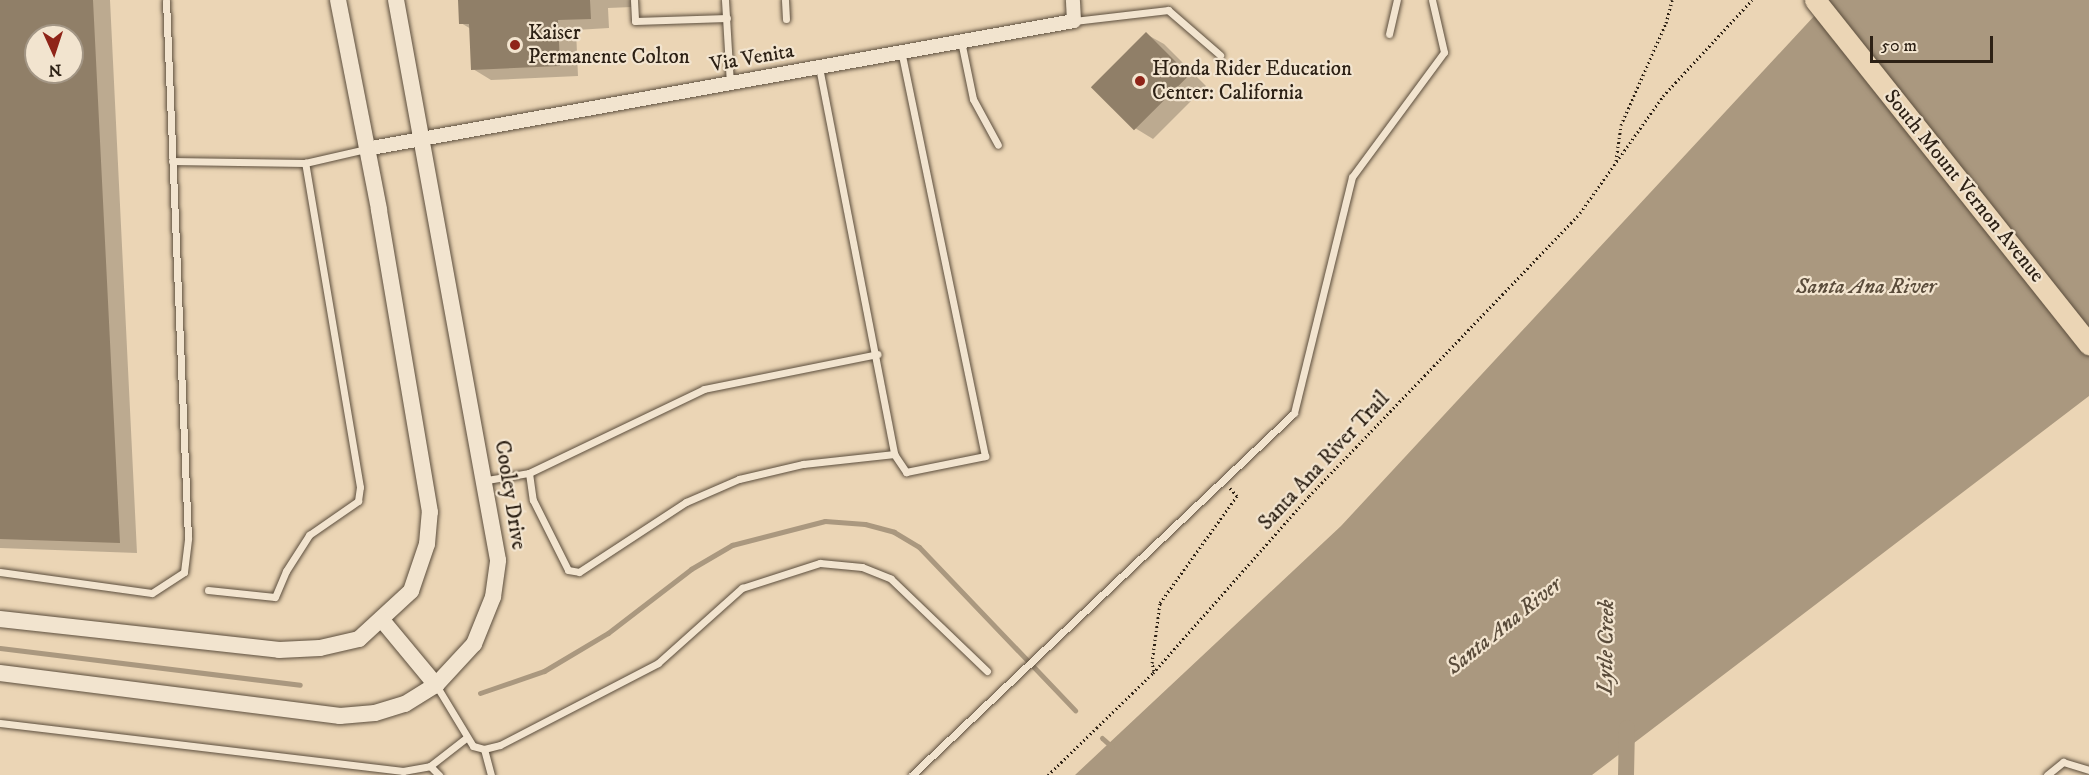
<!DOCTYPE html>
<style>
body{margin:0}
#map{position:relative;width:2089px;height:775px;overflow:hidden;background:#ebd5b5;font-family:"IM FELL DW Pica",serif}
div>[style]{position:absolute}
.water>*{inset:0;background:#aa987f}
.shadow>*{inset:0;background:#0003}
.stream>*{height:5px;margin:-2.5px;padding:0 2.5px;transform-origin:2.5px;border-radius:2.5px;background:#aa987f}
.canal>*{height:16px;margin:-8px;padding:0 8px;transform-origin:8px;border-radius:8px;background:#aa987f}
.building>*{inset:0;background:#907f68;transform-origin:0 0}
.path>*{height:3px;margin-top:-1.5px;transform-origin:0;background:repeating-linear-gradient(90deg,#2d2115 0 1.5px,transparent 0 4.5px)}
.roads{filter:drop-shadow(0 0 2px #5c4e3d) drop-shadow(0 0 2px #5c4e3d)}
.service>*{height:7px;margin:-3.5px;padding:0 3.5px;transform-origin:3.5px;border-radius:3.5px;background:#f2e4cf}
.minor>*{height:14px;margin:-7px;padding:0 7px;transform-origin:7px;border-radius:7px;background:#f2e4cf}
.tertiary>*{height:16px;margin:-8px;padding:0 8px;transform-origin:8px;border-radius:8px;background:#f2e4cf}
.primary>*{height:21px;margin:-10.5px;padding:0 10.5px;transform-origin:10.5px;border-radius:10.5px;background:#ebd5b5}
.dots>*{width:16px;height:16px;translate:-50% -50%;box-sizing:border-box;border:3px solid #f2e4cf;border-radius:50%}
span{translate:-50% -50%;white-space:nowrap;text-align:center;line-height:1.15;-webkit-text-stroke:4.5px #f2e4cf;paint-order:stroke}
.poi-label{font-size:21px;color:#2d2115}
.left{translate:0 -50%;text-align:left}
.street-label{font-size:21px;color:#2d2115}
.water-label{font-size:22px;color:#594b3a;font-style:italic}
.north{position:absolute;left:24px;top:24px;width:60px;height:60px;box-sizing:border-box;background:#f2e4cf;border:2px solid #a39685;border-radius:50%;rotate:177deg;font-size:16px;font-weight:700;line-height:24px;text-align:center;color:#2d2115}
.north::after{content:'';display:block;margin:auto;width:21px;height:27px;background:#8f2418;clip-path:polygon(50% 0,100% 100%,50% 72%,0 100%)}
.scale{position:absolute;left:1870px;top:36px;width:123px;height:27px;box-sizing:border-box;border:3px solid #2d2115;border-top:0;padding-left:8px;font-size:18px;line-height:21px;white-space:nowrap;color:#2d2115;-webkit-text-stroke:4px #f2e4cf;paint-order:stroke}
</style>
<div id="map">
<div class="water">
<div style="clip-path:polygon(1829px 0,2089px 0,2089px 396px,1592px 775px,1075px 775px,1341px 526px)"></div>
</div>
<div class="shadow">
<div style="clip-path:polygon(evenodd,0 0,110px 0,137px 553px,0 548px,0 0,36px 36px,72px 36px,72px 72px,36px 72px,36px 36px)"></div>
<div style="clip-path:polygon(460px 0,631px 0,632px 7px,608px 8px,609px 28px,576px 30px,578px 76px,491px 80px,473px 69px,471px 29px,461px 23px)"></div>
<div style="clip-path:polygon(1146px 34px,1164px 44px,1206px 86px,1153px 139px,1135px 128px)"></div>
</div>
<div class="stream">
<div style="left:0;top:648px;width:302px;rotate:7deg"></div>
<div style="left:480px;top:693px;width:68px;rotate:-19deg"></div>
<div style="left:544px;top:671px;width:74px;rotate:-30.7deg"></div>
<div style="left:608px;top:633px;width:105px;rotate:-37.6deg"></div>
<div style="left:691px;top:569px;width:48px;rotate:-30.3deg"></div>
<div style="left:732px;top:545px;width:96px;rotate:-14.5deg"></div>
<div style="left:825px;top:521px;width:40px;rotate:4.3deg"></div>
<div style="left:865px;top:524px;width:30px;rotate:15deg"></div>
<div style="left:894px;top:532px;width:29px;rotate:31deg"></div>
<div style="left:919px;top:547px;width:226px;rotate:46.3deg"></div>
<div style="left:1102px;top:738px;width:13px;rotate:42deg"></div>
</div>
<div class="canal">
<div style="left:1626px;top:775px;width:47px;rotate:-88.8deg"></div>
</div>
<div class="building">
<div style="clip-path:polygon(evenodd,0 0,93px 0,120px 543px,0 539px,0 0,36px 36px,72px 36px,72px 72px,36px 72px,36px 36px)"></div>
<div style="clip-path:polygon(458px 0,590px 0,591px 19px,558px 20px,560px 66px,471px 70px,469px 24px,459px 24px)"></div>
<div style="left:1146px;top:32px;width:61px;height:78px;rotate:45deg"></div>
</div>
<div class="path">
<div style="left:1616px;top:161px;width:36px;rotate:-82deg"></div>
<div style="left:1621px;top:125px;width:111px;rotate:-66.2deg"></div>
<div style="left:1666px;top:23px;width:24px;rotate:-75deg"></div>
<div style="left:1154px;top:671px;width:8px;rotate:-104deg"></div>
<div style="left:1152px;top:663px;width:61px;rotate:-82.4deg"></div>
<div style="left:1160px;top:603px;width:132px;rotate:-54.3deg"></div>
<div style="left:1237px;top:496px;width:11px;rotate:-131deg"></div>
<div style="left:1048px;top:775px;width:146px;rotate:-44.2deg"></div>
<div style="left:1153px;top:673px;width:236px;rotate:-48.6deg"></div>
<div style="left:1309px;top:496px;width:392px;rotate:-46.2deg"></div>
<div style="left:1580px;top:213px;width:143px;rotate:-54.6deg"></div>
<div style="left:1663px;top:96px;width:131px;rotate:-47.2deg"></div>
</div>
<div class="roads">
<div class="service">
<div style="left:634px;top:0;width:21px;rotate:87deg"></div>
<div style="left:635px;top:21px;width:92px;rotate:-1.9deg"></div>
<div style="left:725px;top:0;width:83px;rotate:86.6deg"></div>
<div style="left:785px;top:0;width:19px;rotate:87deg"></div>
<div style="left:1074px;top:21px;width:95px;rotate:-6.7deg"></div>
<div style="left:1168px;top:10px;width:69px;rotate:40.9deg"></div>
<div style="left:1389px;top:34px;width:35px;rotate:-77deg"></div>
<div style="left:961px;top:41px;width:59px;rotate:78.3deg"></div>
<div style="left:973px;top:99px;width:52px;rotate:61.5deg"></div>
<div style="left:819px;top:67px;width:394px;rotate:79deg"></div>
<div style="left:172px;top:161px;width:133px;rotate:0.9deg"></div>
<div style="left:305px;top:163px;width:63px;rotate:-12.9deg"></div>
<div style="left:529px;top:473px;width:194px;rotate:-25.6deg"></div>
<div style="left:704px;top:389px;width:177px;rotate:-11.4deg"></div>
<div style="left:487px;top:480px;width:43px;rotate:-9.5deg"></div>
<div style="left:529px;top:473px;width:27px;rotate:82deg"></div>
<div style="left:533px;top:500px;width:78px;rotate:63.4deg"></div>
<div style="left:568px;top:570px;width:11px;rotate:10deg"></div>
<div style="left:579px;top:572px;width:128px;rotate:-33.2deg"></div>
<div style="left:686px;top:502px;width:58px;rotate:-23.5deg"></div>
<div style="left:739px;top:479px;width:66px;rotate:-13.2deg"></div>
<div style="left:803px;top:464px;width:92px;rotate:-6.3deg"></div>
<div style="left:894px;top:454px;width:22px;rotate:56deg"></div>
<div style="left:906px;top:472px;width:81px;rotate:-11.4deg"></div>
<div style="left:985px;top:456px;width:413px;rotate:-101.7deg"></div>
<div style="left:0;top:572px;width:153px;rotate:7.9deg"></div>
<div style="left:152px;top:593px;width:38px;rotate:-33deg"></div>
<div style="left:184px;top:572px;width:34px;rotate:-83deg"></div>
<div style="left:188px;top:538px;width:538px;rotate:-92.34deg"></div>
<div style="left:208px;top:590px;width:67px;rotate:6deg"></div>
<div style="left:275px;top:597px;width:28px;rotate:-67deg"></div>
<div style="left:286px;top:571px;width:43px;rotate:-57.4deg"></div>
<div style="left:309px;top:535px;width:60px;rotate:-34.8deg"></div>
<div style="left:358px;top:501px;width:14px;rotate:-82deg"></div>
<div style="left:360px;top:487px;width:329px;rotate:-99.6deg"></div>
<div style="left:436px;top:685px;width:71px;rotate:58.8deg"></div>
<div style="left:473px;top:746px;width:11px;rotate:15deg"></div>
<div style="left:484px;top:749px;width:16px;rotate:-14deg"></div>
<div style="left:500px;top:745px;width:178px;rotate:-27.4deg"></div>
<div style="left:658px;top:663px;width:113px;rotate:-41.8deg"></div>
<div style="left:742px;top:588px;width:82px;rotate:-17.8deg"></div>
<div style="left:820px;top:563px;width:42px;rotate:5.4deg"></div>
<div style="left:862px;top:567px;width:31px;rotate:22deg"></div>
<div style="left:891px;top:579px;width:133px;rotate:43.8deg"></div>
<div style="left:0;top:723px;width:406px;rotate:6.8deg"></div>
<div style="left:403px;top:771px;width:27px;rotate:-10deg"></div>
<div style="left:430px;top:766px;width:46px;rotate:-37.9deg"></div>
<div style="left:484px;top:749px;width:27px;rotate:75deg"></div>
<div style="left:430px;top:766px;width:13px;rotate:45deg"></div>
<div style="left:912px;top:775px;width:526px;rotate:-43.46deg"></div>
<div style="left:1294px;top:413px;width:243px;rotate:-76.2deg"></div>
<div style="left:1352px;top:177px;width:155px;rotate:-53.6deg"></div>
<div style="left:1444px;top:52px;width:53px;rotate:-103deg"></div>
<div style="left:2047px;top:775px;width:21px;rotate:-39deg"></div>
<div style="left:2063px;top:762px;width:27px;rotate:17deg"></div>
</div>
<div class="minor">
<div style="left:366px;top:149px;width:719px;rotate:-10.25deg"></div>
<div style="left:1074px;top:21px;width:21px;rotate:-93deg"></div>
</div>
<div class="tertiary">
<div style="left:0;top:619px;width:281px;rotate:6.3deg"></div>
<div style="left:279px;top:650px;width:41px;rotate:-2.8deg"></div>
<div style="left:320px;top:648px;width:40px;rotate:-13deg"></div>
<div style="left:359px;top:639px;width:71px;rotate:-42.7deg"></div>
<div style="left:411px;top:591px;width:50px;rotate:-71.2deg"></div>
<div style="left:427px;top:544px;width:32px;rotate:-85deg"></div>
<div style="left:430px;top:512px;width:307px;rotate:-99.6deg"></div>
<div style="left:379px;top:209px;width:213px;rotate:-101.1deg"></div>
<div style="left:382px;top:620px;width:85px;rotate:50.3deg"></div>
<div style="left:0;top:673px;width:343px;rotate:7.2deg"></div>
<div style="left:340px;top:716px;width:35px;rotate:-5deg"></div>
<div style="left:375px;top:713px;width:31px;rotate:-17deg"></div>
<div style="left:405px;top:704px;width:36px;rotate:-32deg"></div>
<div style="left:436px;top:685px;width:56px;rotate:-47.2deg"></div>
<div style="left:474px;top:644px;width:51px;rotate:-68deg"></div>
<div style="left:493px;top:597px;width:37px;rotate:-82deg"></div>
<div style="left:498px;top:560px;width:569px;rotate:-100.32deg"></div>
</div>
<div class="primary">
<div style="left:1815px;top:0;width:440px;rotate:51.5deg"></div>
</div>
</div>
<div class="dots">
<div style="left:515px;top:45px;background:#8f2418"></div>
<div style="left:1140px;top:81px;background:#8f2418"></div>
</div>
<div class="poi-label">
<span class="left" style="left:528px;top:45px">Kaiser<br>Permanente Colton</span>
<span class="left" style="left:1152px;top:81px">Honda Rider Education<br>Center: California</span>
</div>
<div class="street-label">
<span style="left:752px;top:58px;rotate:-10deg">Via Venita</span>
<span style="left:1964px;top:186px;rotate:51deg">South Mount Vernon Avenue</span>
<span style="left:1324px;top:461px;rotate:-47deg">Santa Ana River Trail</span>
<span style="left:510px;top:495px;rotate:81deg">Cooley Drive</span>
</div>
<div class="water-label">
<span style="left:1866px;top:287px">Santa Ana River</span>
<span style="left:1504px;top:626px;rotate:-39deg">Santa Ana River</span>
<span style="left:1606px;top:647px;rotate:-89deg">Lytle Creek</span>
</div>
<div class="north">N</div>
<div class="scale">50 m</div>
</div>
